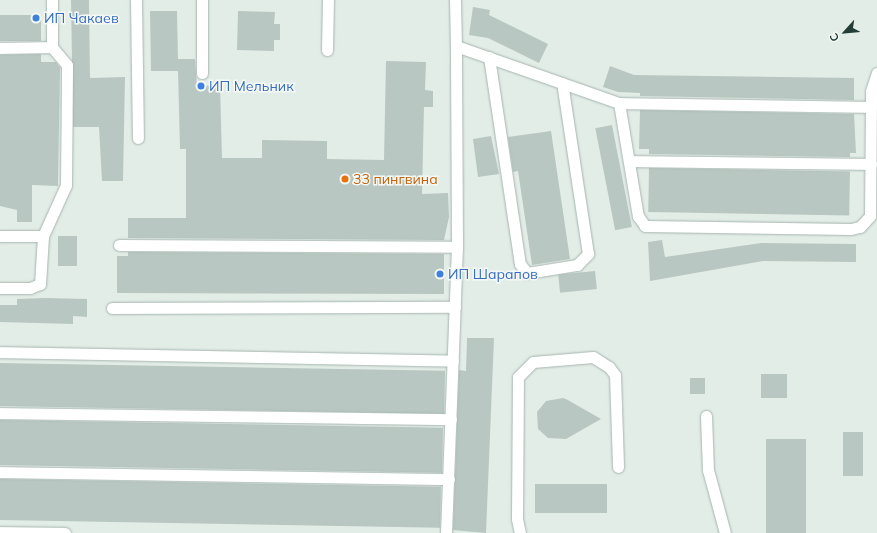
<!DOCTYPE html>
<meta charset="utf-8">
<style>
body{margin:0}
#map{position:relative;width:877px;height:533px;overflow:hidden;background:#e3ede8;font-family:Mulish,sans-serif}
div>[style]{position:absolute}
.building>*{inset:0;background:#b8c7c1;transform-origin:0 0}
.roads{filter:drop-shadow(0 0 1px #a6b5af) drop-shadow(0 0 1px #a6b5af)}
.lane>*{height:11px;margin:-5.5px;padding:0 5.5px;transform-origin:5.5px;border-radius:5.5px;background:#fff}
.dots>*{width:11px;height:11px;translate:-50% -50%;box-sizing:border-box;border:2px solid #f4f9f6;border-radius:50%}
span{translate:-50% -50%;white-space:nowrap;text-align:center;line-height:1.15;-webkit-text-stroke:3px #f4f9f6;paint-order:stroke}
.shop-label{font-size:14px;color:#366cbe}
.left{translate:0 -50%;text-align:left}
.food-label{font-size:14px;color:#c56008}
.north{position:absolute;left:825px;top:12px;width:40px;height:40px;-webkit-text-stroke:3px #f4f9f6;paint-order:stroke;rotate:243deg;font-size:11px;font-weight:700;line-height:16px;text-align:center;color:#233e37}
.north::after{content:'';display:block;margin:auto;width:14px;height:18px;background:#233e37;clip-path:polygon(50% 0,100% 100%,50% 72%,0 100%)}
</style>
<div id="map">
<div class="building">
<div style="clip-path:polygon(71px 0,89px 0,90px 78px,125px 77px,123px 181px,102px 181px,99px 127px,73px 127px)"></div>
<div style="clip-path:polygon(473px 7px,490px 10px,489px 15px,548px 44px,539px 63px,488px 38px,469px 35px)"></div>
<div style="clip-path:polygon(150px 11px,177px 11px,178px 59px,195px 59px,197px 86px,220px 85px,222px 158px,262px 158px,262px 140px,327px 141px,327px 159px,384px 160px,386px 61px,426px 62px,425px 90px,433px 91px,433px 107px,424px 107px,422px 194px,448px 193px,449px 217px,444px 240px,128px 238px,128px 218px,186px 218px,186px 149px,180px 149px,178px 71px,151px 71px)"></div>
<div style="clip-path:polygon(238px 11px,275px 12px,274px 24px,280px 24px,280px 40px,274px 40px,274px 51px,237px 50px)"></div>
<div style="left:0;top:15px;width:41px;height:26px"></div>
<div style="clip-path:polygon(41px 54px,41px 62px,56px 62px,60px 68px,58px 186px,32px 185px,32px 222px,17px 222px,17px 210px,0 206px,0 55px)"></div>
<div style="clip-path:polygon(610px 66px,634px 75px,854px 78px,854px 100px,640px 96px,640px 93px,618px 92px,603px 87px)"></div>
<div style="clip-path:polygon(640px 110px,854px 114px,856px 153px,850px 153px,850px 157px,649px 154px,649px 149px,639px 149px)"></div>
<div style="left:612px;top:125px;width:104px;height:17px;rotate:79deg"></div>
<div style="clip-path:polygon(551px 131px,570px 259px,532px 265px,518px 171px,513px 172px,508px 137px)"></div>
<div style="clip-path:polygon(491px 136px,499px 174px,478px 177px,473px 139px)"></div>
<div style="left:649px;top:168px;width:201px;height:44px;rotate:1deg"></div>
<div style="left:58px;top:236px;width:19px;height:30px"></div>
<div style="clip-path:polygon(662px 240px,665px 257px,761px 243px,856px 244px,856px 262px,763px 261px,650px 281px,648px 242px)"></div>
<div style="clip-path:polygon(128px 252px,444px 254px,444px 294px,117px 293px,117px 256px,128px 256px)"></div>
<div style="left:595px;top:271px;width:18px;height:37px;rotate:84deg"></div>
<div style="clip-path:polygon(45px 298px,87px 299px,87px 317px,73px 316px,73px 324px,0 322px,0 305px,17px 305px,17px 299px)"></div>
<div style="clip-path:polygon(467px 338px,494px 338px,486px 533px,453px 530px,459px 370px,466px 371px)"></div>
<div style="left:0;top:363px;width:445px;height:43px;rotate:1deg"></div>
<div style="left:761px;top:374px;width:26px;height:24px"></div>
<div style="left:690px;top:378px;width:15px;height:16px"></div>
<div style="clip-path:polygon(563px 398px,566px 399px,601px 419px,566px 439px,548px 438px,538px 429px,537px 412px,546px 401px)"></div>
<div style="left:0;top:420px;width:443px;height:45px;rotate:1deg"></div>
<div style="left:843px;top:432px;width:20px;height:44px"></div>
<div style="left:766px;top:439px;width:40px;height:94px"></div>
<div style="left:0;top:479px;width:441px;height:41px;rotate:1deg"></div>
<div style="left:535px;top:484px;width:72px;height:29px"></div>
</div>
<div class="roads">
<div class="lane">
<div style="left:136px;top:0;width:138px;rotate:89.2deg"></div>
<div style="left:202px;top:0;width:73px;rotate:90deg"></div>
<div style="left:455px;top:0;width:46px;rotate:88.8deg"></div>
<div style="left:456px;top:46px;width:173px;rotate:19.3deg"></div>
<div style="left:619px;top:103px;width:252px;rotate:0.9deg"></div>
<div style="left:0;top:48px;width:52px;rotate:-1.1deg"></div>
<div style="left:327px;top:50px;width:50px;rotate:-88.9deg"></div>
<div style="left:489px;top:57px;width:209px;rotate:81.5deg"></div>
<div style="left:520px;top:264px;width:11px;rotate:52deg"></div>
<div style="left:527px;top:273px;width:51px;rotate:-9.1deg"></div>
<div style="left:577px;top:265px;width:16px;rotate:-45deg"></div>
<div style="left:588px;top:254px;width:173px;rotate:-98.6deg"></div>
<div style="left:619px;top:103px;width:115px;rotate:80.5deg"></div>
<div style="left:638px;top:216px;width:12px;rotate:55deg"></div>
<div style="left:645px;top:226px;width:206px;rotate:0.8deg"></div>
<div style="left:851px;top:229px;width:9px;rotate:-13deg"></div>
<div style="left:860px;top:227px;width:15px;rotate:-48deg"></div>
<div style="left:870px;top:216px;width:125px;rotate:-89.5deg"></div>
<div style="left:871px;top:91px;width:19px;rotate:-72deg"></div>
<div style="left:629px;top:161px;width:242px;rotate:0.7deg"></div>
<div style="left:0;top:236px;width:43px"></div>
<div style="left:119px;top:245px;width:338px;rotate:0.3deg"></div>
<div style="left:0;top:288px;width:30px"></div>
<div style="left:30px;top:288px;width:11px;rotate:-22deg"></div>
<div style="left:40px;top:284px;width:48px;rotate:-86.4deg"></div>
<div style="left:43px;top:236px;width:56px;rotate:-65.7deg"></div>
<div style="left:66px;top:185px;width:120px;rotate:-89.5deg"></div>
<div style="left:67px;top:65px;width:23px;rotate:-130deg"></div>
<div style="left:52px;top:47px;width:47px;rotate:-90deg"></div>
<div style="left:112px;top:308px;width:343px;rotate:-0.2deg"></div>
<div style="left:0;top:352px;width:453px;rotate:1.1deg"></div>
<div style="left:0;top:413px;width:451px;rotate:0.8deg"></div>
<div style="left:706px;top:416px;width:54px;rotate:87.9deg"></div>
<div style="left:708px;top:470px;width:65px;rotate:74.9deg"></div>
<div style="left:0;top:472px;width:449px;rotate:0.9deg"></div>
<div style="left:0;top:532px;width:65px;rotate:0.9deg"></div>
<div style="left:446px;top:533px;width:286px;rotate:-87.8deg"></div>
<div style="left:457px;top:247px;width:201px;rotate:-90.3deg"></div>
<div style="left:520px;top:533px;width:14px;rotate:-102deg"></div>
<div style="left:517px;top:519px;width:142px;rotate:-89.6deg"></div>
<div style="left:518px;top:377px;width:21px;rotate:-45deg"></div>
<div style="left:533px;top:362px;width:60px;rotate:-4.8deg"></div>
<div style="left:593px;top:357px;width:19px;rotate:32deg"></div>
<div style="left:609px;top:367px;width:10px;rotate:53deg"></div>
<div style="left:615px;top:375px;width:92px;rotate:88.1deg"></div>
</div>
</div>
<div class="dots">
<div style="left:36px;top:18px;background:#3f7fe0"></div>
<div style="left:201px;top:86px;background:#3f7fe0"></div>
<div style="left:345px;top:179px;background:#e8710a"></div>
<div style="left:440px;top:274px;background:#3f7fe0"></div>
</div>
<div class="shop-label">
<span class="left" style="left:44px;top:18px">ИП Чакаев</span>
<span class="left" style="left:209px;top:86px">ИП Мельник</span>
<span class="left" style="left:448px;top:274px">ИП Шарапов</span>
</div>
<div class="food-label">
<span class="left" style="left:353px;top:179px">33 пингвина</span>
</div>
<div class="north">С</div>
</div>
